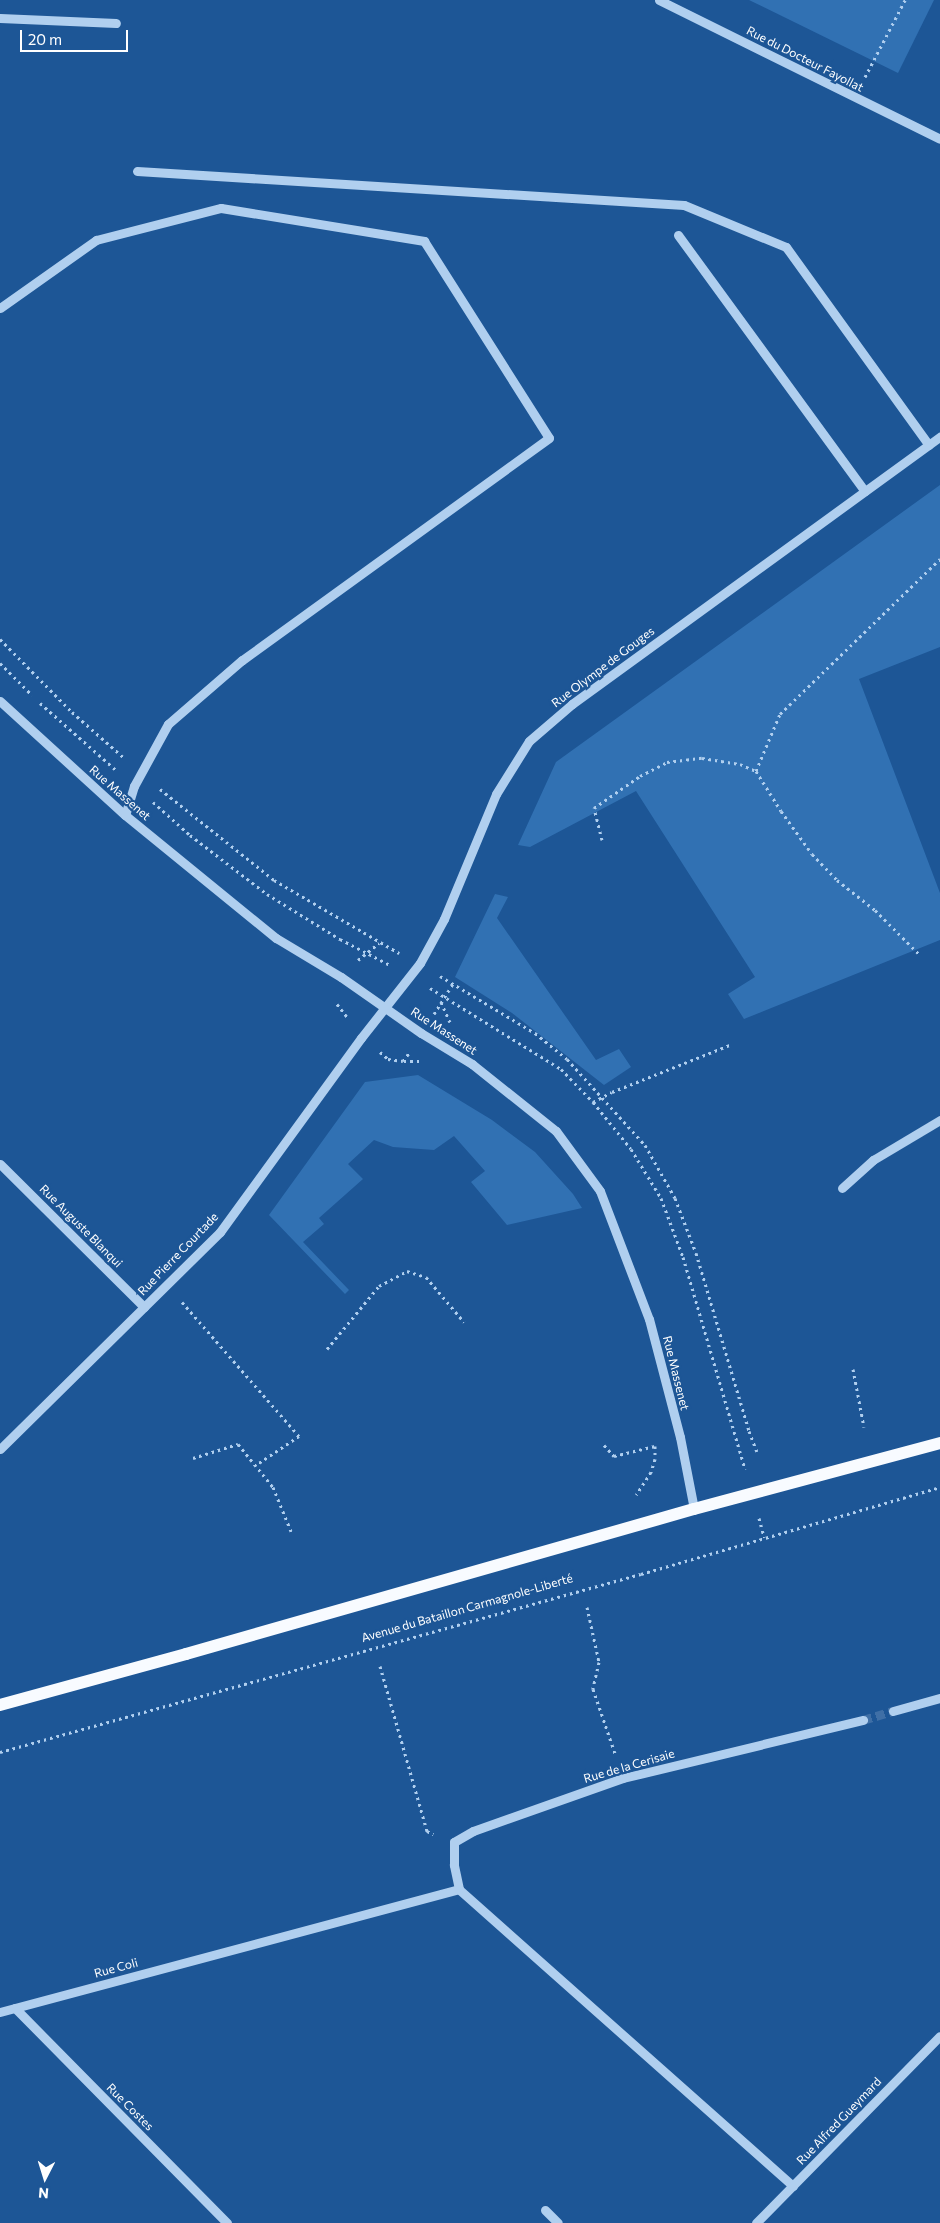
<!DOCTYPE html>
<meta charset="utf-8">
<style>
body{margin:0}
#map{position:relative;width:940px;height:2223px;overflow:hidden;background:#1d5696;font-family:Commissioner,sans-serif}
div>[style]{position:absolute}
.green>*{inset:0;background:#3171b3}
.minor-tunnel>*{height:9px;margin-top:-4.5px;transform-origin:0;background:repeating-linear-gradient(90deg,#3f6fa6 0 9px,transparent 0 13.5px)}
.path>*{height:3px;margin-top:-1.5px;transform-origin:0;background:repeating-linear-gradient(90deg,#b0cfef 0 2.5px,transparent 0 6.5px)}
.minor>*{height:9px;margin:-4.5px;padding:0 4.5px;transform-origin:4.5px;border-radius:4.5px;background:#b0cfef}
.major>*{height:12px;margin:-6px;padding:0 6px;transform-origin:6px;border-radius:6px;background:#f8fbff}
span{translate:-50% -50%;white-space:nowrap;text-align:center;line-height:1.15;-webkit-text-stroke:4.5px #1d5696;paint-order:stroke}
.street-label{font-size:12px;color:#fff}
.north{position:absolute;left:20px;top:2153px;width:50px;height:50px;-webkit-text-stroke:4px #1d5696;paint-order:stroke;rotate:185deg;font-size:14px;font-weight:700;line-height:20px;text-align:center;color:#fff}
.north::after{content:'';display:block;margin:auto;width:18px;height:22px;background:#fff;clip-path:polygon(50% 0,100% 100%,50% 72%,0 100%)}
.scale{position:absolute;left:20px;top:30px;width:108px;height:22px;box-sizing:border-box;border:2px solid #fff;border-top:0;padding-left:6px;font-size:15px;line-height:18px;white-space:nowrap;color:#fff;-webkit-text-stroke:4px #1d5696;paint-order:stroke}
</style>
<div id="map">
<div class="green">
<div style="clip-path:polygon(749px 0,934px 0,898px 73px)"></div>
<div style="clip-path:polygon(940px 485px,940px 647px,859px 679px,940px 893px,940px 940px,744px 1019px,728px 994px,755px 977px,636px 791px,530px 847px,518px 845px,556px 762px)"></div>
<div style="clip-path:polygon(495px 894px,508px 897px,497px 918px,596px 1060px,619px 1049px,631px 1067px,604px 1085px,512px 1013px,455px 977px)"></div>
<div style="clip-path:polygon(418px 1075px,492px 1120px,535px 1152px,573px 1194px,582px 1208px,507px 1225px,471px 1182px,485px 1171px,454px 1136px,434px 1150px,393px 1147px,374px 1140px,348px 1164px,363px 1179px,319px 1218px,324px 1224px,303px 1242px,349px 1290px,345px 1294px,269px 1215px,365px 1082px)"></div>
</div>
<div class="minor-tunnel">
<div style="left:863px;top:1720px;width:31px;rotate:-17deg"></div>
</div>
<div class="path">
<div style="left:865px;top:77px;width:87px;rotate:-62.5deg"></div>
<div style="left:0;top:639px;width:103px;rotate:45.4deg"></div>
<div style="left:72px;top:712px;width:68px;rotate:41.4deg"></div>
<div style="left:0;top:663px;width:45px;rotate:45deg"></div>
<div style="left:40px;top:703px;width:101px;rotate:41.4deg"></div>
<div style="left:756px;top:771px;width:62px;rotate:-67.2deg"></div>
<div style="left:780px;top:714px;width:223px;rotate:-44.1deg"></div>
<div style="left:160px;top:789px;width:146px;rotate:38.6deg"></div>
<div style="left:274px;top:880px;width:145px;rotate:30.3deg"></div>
<div style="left:153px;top:802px;width:50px;rotate:41.7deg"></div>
<div style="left:190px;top:835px;width:97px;rotate:37.5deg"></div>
<div style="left:267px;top:894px;width:86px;rotate:31.7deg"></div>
<div style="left:340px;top:939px;width:56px;rotate:27.5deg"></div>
<div style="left:602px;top:840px;width:33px;rotate:-104deg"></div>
<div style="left:594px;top:808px;width:56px;rotate:-34.8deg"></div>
<div style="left:640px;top:776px;width:30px;rotate:-27deg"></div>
<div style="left:667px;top:762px;width:35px;rotate:-7deg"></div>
<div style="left:702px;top:758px;width:38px;rotate:9deg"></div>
<div style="left:740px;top:764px;width:17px;rotate:24deg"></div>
<div style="left:756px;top:771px;width:47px;rotate:58deg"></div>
<div style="left:781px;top:811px;width:53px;rotate:54.2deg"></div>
<div style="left:812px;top:854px;width:36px;rotate:46deg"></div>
<div style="left:837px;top:880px;width:48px;rotate:38.3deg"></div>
<div style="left:875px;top:910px;width:64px;rotate:45deg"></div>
<div style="left:358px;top:960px;width:27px;rotate:-39deg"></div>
<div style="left:440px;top:976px;width:111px;rotate:31deg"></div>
<div style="left:535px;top:1033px;width:41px;rotate:39.1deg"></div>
<div style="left:567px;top:1059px;width:116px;rotate:47.8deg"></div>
<div style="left:645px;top:1145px;width:61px;rotate:60.5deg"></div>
<div style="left:675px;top:1198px;width:59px;rotate:69.1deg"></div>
<div style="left:696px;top:1253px;width:186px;rotate:73.4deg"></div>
<div style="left:749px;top:1431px;width:22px;rotate:69deg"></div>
<div style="left:430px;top:988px;width:154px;rotate:31.7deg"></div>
<div style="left:561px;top:1069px;width:46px;rotate:45.9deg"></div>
<div style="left:593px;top:1102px;width:60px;rotate:51deg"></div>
<div style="left:631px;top:1149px;width:57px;rotate:58.5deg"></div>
<div style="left:661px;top:1198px;width:63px;rotate:69.6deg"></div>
<div style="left:683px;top:1257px;width:221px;rotate:73.7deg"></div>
<div style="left:441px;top:1002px;width:22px;rotate:66deg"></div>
<div style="left:337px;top:1004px;width:16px;rotate:52deg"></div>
<div style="left:434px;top:1014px;width:36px;rotate:-58deg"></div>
<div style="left:380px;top:1052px;width:11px;rotate:41deg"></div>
<div style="left:388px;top:1059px;width:15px;rotate:8deg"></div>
<div style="left:403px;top:1061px;width:10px;rotate:-53deg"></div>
<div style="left:404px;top:1061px;width:16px"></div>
<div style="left:593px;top:1102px;width:21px;rotate:-28deg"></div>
<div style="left:612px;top:1092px;width:129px;rotate:-21.8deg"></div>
<div style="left:182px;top:1302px;width:178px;rotate:48.9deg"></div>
<div style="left:299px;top:1436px;width:52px;rotate:146deg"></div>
<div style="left:327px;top:1349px;width:82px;rotate:-50.5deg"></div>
<div style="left:379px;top:1286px;width:32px;rotate:-28deg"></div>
<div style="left:407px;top:1271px;width:20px;rotate:18deg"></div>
<div style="left:426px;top:1277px;width:59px;rotate:49.8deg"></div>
<div style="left:853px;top:1369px;width:59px;rotate:79.3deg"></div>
<div style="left:604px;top:1445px;width:15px;rotate:48deg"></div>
<div style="left:614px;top:1456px;width:42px;rotate:-13.7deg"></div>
<div style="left:655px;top:1446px;width:13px;rotate:90deg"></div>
<div style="left:655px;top:1459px;width:14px;rotate:107deg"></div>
<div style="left:651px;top:1472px;width:27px;rotate:123deg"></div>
<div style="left:193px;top:1458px;width:47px;rotate:-17.3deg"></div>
<div style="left:238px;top:1444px;width:55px;rotate:50.9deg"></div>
<div style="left:273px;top:1487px;width:48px;rotate:67.8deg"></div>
<div style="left:759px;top:1518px;width:20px;rotate:75deg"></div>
<div style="left:587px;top:1607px;width:56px;rotate:77.7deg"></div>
<div style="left:599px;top:1662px;width:28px;rotate:103deg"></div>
<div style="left:593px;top:1689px;width:71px;rotate:71.1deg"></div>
<div style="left:380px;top:1666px;width:172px;rotate:74.1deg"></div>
<div style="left:427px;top:1831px;width:7px;rotate:27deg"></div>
<div style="left:0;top:1752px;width:665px;rotate:-15.52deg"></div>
<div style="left:641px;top:1574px;width:311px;rotate:-16.2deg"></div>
</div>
<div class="minor">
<div style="left:659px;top:0;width:313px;rotate:26.3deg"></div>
<div style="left:0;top:18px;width:116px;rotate:2.5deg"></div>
<div style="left:137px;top:171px;width:548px;rotate:3.56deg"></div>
<div style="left:684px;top:205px;width:110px;rotate:22.4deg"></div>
<div style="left:786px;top:247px;width:244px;rotate:54.2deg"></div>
<div style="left:678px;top:235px;width:317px;rotate:53.9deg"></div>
<div style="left:0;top:308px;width:118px;rotate:-35.3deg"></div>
<div style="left:96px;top:240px;width:129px;rotate:-14.4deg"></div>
<div style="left:221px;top:208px;width:206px;rotate:9.2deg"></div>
<div style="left:424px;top:241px;width:233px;rotate:57.6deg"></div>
<div style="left:549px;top:438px;width:379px;rotate:144.1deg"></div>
<div style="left:242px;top:660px;width:98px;rotate:139.1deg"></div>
<div style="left:168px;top:724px;width:71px;rotate:118.7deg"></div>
<div style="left:134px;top:786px;width:30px;rotate:107deg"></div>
<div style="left:0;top:701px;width:169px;rotate:42.4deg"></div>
<div style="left:125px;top:815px;width:195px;rotate:39.2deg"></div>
<div style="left:276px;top:938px;width:76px;rotate:31deg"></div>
<div style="left:341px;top:977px;width:98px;rotate:35deg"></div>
<div style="left:421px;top:1033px;width:60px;rotate:31.3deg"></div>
<div style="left:472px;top:1064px;width:107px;rotate:38.6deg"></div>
<div style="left:556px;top:1131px;width:74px;rotate:53.7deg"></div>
<div style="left:600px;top:1191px;width:137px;rotate:69.1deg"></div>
<div style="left:649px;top:1319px;width:122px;rotate:75.3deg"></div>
<div style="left:680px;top:1437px;width:73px;rotate:79deg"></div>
<div style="left:0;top:1164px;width:203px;rotate:44.8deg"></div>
<div style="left:842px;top:1188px;width:42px;rotate:-42.1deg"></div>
<div style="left:873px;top:1160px;width:78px;rotate:-30.8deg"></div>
<div style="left:0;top:1449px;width:309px;rotate:-44.6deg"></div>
<div style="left:220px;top:1232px;width:240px;rotate:-54deg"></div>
<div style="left:361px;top:1038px;width:95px;rotate:-51.8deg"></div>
<div style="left:420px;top:963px;width:50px;rotate:-61.4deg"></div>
<div style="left:444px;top:919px;width:135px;rotate:-67.4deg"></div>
<div style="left:496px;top:794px;width:62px;rotate:-58.1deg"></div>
<div style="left:529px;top:741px;width:57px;rotate:-40.7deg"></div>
<div style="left:572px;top:704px;width:455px;rotate:-36deg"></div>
<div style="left:893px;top:1711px;width:49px;rotate:-15.5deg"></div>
<div style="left:15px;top:2008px;width:302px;rotate:45.4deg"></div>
<div style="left:0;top:2012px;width:475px;rotate:-15deg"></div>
<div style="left:793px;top:2186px;width:447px;rotate:-138.4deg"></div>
<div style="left:459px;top:1889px;width:25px;rotate:-102deg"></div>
<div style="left:454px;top:1865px;width:23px;rotate:-90deg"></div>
<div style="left:454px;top:1842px;width:22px;rotate:-30deg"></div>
<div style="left:473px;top:1831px;width:159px;rotate:-19.5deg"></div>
<div style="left:623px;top:1778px;width:247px;rotate:-13.6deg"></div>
<div style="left:545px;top:2210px;width:18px;rotate:45deg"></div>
<div style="left:756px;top:2223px;width:262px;rotate:-45.5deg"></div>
</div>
<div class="major">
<div style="left:0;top:1705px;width:193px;rotate:-15.3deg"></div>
<div style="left:186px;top:1654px;width:528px;rotate:-15.93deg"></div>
<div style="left:694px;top:1509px;width:255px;rotate:-15deg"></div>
</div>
<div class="street-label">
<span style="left:805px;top:59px;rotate:27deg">Rue du Docteur Fayollat</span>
<span style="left:603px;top:667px;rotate:-37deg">Rue Olympe de Gouges</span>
<span style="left:120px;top:793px;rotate:41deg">Rue Massenet</span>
<span style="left:444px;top:1031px;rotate:33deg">Rue Massenet</span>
<span style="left:81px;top:1226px;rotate:45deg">Rue Auguste Blanqui</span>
<span style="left:178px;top:1254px;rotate:-46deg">Rue Pierre Courtade</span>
<span style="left:676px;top:1373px;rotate:76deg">Rue Massenet</span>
<span style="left:467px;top:1608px;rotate:-16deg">Avenue du Bataillon Carmagnole-Liberté</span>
<span style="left:629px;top:1766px;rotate:-16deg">Rue de la Cerisaie</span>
<span style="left:116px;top:1968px;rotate:-15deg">Rue Coli</span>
<span style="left:130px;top:2107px;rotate:45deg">Rue Costes</span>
<span style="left:839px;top:2121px;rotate:-46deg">Rue Alfred Gueymard</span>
</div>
<div class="north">N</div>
<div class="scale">20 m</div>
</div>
